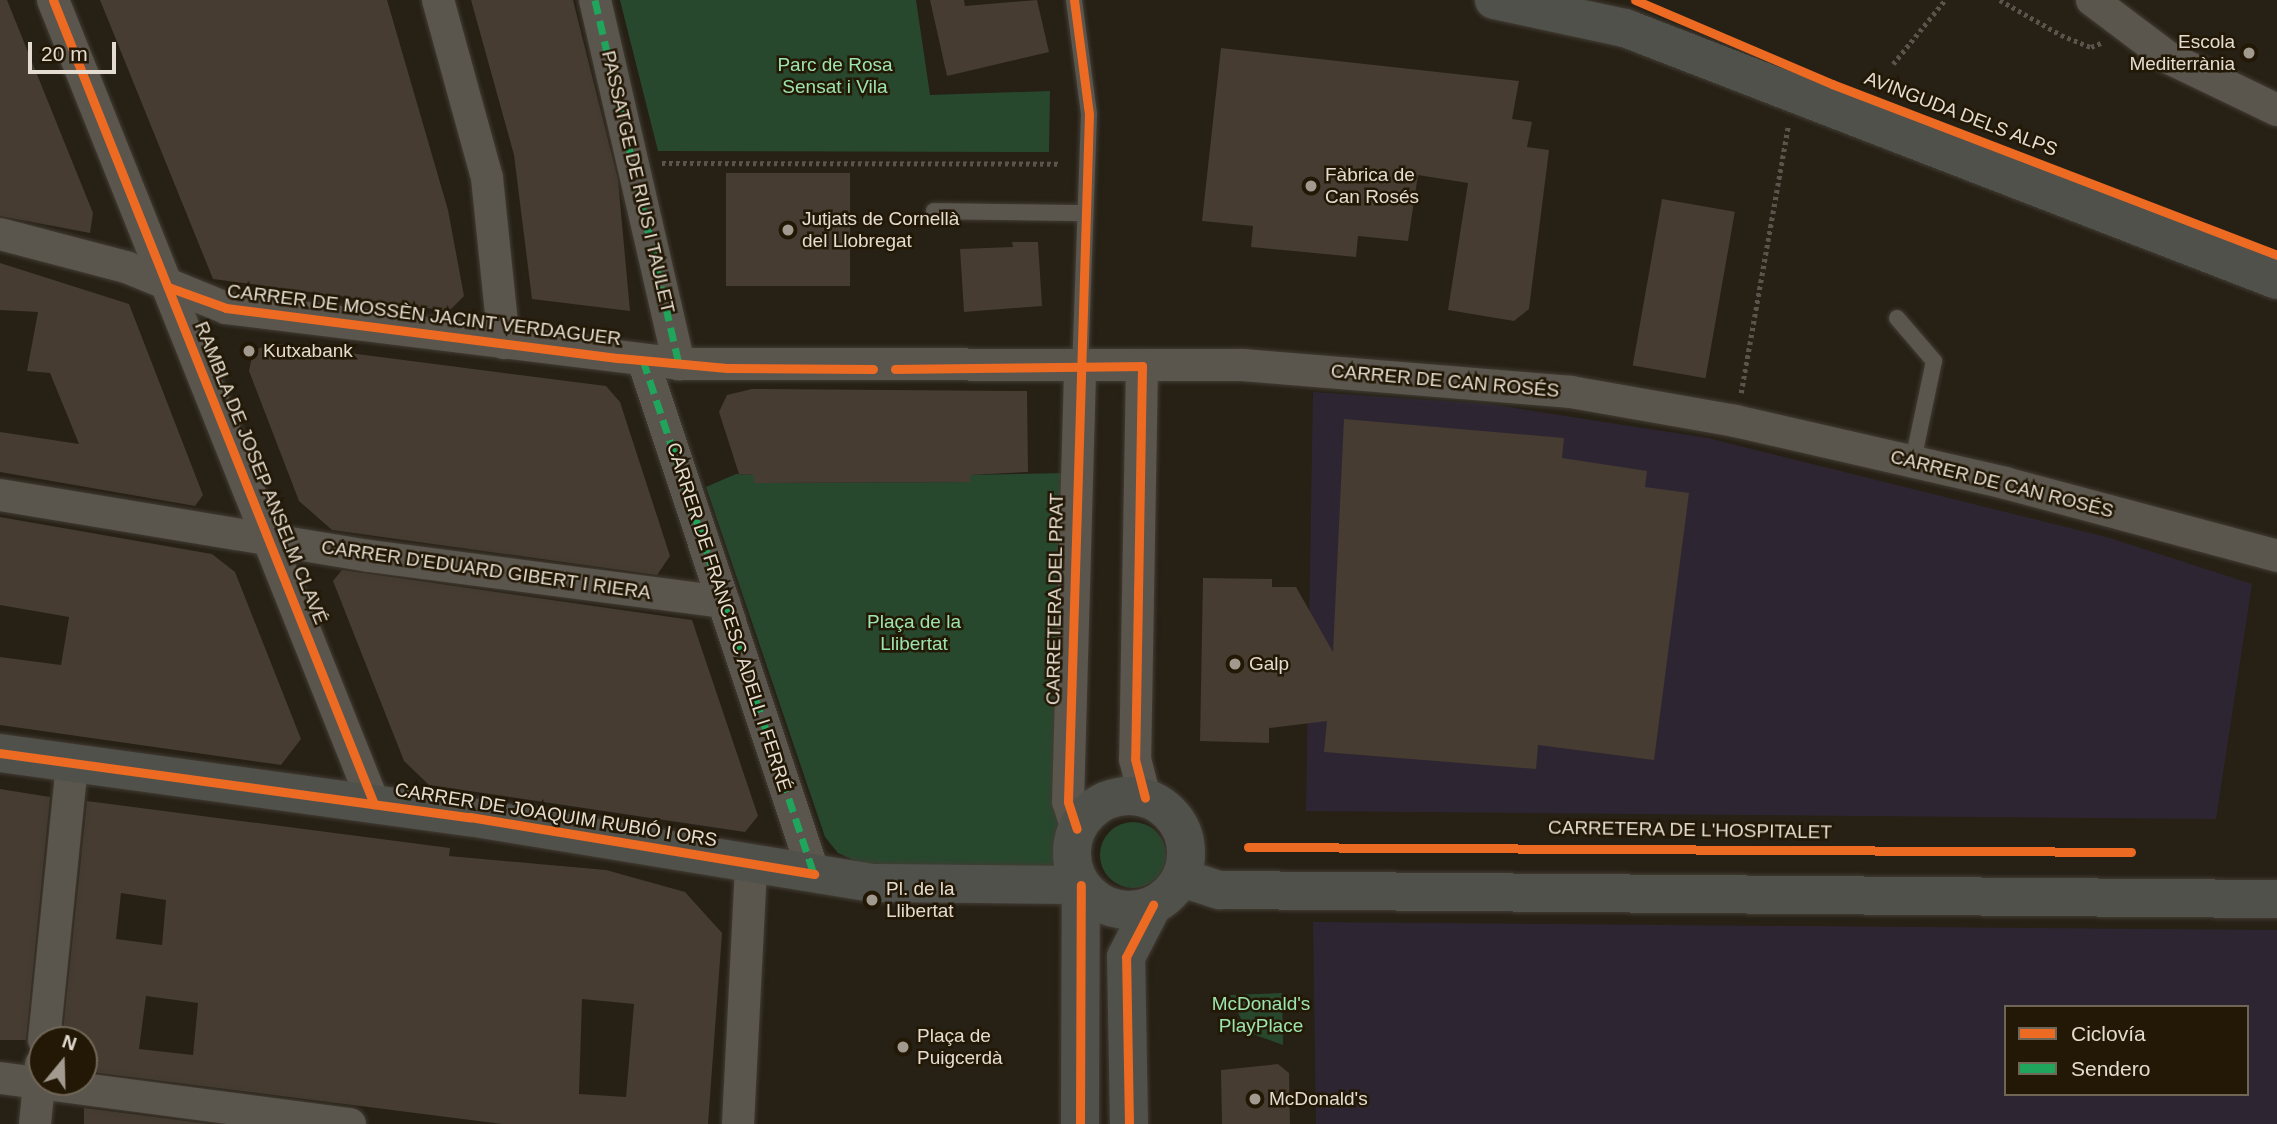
<!DOCTYPE html>
<meta charset="utf-8">
<style>
body{margin:0}
#map{position:relative;width:2277px;height:1124px;overflow:hidden;background:#262015;font-family:Arial,sans-serif}
div>[style]{position:absolute}
.industrial>*{inset:0;background:#2d2632}
.green>*{inset:0;background:#28482e}
.round{border-radius:50%}
.building>*{inset:0;background:#463c31;transform-origin:0 0}
.path>*{height:4.5px;margin-top:-2.25px;transform-origin:0;background:repeating-linear-gradient(90deg,#59554d 0 3.5px,transparent 0 7px)}
.roads{filter:drop-shadow(0 0 2px #423c34) drop-shadow(0 0 2px #423c34)}
.lane>*{height:16px;margin:-8px;padding:0 8px;transform-origin:8px;border-radius:8px;background:#5a554d}
.street>*{height:32px;margin:-16px;padding:0 16px;transform-origin:16px;border-radius:16px;background:#5a554d}
.secondary>*{height:38px;margin:-19px;padding:0 19px;transform-origin:19px;border-radius:19px;background:#51514b}
.secondary>.ring{margin:-19px;padding:0;box-sizing:content-box;background:none;border:38px solid #51514b;border-radius:50%}
.quiet>*{height:7px;margin-top:-3.5px;transform-origin:0;background:repeating-linear-gradient(90deg,#20a55d 0 14px,transparent 0 21px)}
.cycleway>*{height:9px;margin:-4.5px;padding:0 4.5px;transform-origin:4.5px;border-radius:4.5px;background:#ed6a23}
.dots>*{width:19px;height:19px;translate:-50% -50%;box-sizing:border-box;border:4px solid #231805;border-radius:50%}
span{translate:-50% -50%;white-space:nowrap;text-align:center;line-height:1.15;-webkit-text-stroke:5px #231805;paint-order:stroke}
.poi-label{font-size:19px;color:#e4dcd0}
.right{translate:-100% -50%;text-align:right}
.left{translate:0 -50%;text-align:left}
.park-label{font-size:19px;color:#9ce4ad}
.street-label{font-size:19px;color:#e4dcd0}
.legend{position:absolute;left:2004px;top:1005px;width:245px;height:91px;box-sizing:border-box;background:#231805;border:2px solid #706656;margin:0;padding:9px 12px;list-style:none;font-size:21px;color:#e4dcd0}
.legend li{display:flex;align-items:center;gap:14px;height:35px}
.legend b{width:35px;border:2px solid #706656}
.north{position:absolute;left:28px;top:1026px;width:70px;height:70px;box-sizing:border-box;background:#231805;border:2px solid #706656;border-radius:50%;rotate:19deg;font-size:19px;font-weight:700;line-height:28px;text-align:center;color:#e4dcd0}
.north::after{content:'';display:block;margin:auto;width:24px;height:32px;background:#a29a8f;clip-path:polygon(50% 0,100% 100%,50% 72%,0 100%)}
.scale{position:absolute;left:28px;top:42px;width:88px;height:32px;box-sizing:border-box;border:4px solid #e4dcd0;border-top:0;padding-left:9px;font-size:21px;line-height:24px;white-space:nowrap;color:#e4dcd0;-webkit-text-stroke:5px #231805;paint-order:stroke}
</style>
<div id="map">
<div class="industrial">
<div style="clip-path:polygon(1313px 392px,1489px 404px,1708px 438px,2110px 538px,2252px 584px,2216px 819px,1306px 811px)"></div>
<div style="clip-path:polygon(evenodd,1313px 922px,2277px 930px,2277px 1124px,1316px 1124px,1313px 922px,2006px 1007px,2247px 1007px,2247px 1094px,2006px 1094px,2006px 1007px)"></div>
</div>
<div class="green">
<div style="clip-path:polygon(620px 0,916px 0,930px 95px,1050px 91px,1049px 152px,658px 151px)"></div>
<div style="clip-path:polygon(1067px 473px,1061px 863px,1050px 871px,920px 868px,858px 862px,838px 853px,825px 837px,706px 487px,736px 474px,754px 475px,754px 483px,970px 482px,970px 475px)"></div>
<div class="round" style="left:1100px;top:822px;width:66px;height:66px"></div>
<div style="clip-path:polygon(1282px 993px,1283px 1045px,1247px 1032px,1230px 995px)"></div>
</div>
<div class="building">
<div style="clip-path:polygon(0 0,7px 0,93px 213px,90px 233px,0 216px)"></div>
<div style="clip-path:polygon(100px 0,387px 0,448px 210px,464px 296px,449px 311px,213px 279px)"></div>
<div style="clip-path:polygon(471px 0,573px 0,618px 180px,630px 311px,532px 299px,514px 155px)"></div>
<div style="clip-path:polygon(930px 0,964px 0,965px 6px,1037px 0,1049px 52px,947px 76px)"></div>
<div style="clip-path:polygon(1221px 48px,1519px 81px,1512px 119px,1532px 122px,1527px 147px,1549px 150px,1529px 309px,1514px 321px,1448px 310px,1468px 183px,1418px 175px,1408px 241px,1358px 236px,1356px 257px,1251px 247px,1253px 226px,1202px 221px)"></div>
<div style="left:726px;top:173px;width:124px;height:113px"></div>
<div style="left:1662px;top:199px;width:74px;height:169px;rotate:10deg"></div>
<div style="clip-path:polygon(1012px 242px,1038px 242px,1042px 306px,964px 312px,960px 249px,1013px 247px)"></div>
<div style="clip-path:polygon(0 263px,129px 304px,203px 495px,195px 506px,0 472px,0 432px,79px 444px,50px 373px,27px 371px,38px 312px,0 310px)"></div>
<div style="clip-path:polygon(272px 343px,606px 386px,620px 402px,670px 556px,657px 575px,332px 530px,299px 501px,249px 371px,253px 351px)"></div>
<div style="clip-path:polygon(752px 389px,1027px 391px,1028px 472px,970px 475px,971px 482px,754px 483px,754px 475px,739px 474px,719px 412px,727px 395px)"></div>
<div style="clip-path:polygon(1344px 419px,1564px 438px,1562px 458px,1647px 471px,1645px 487px,1689px 493px,1654px 760px,1538px 745px,1536px 769px,1324px 752px,1327px 721px,1269px 728px,1269px 743px,1200px 741px,1203px 578px,1272px 579px,1272px 587px,1296px 587px,1333px 652px)"></div>
<div style="clip-path:polygon(0 517px,212px 554px,235px 572px,301px 739px,281px 765px,0 725px,0 657px,61px 665px,69px 617px,0 605px)"></div>
<div style="clip-path:polygon(342px 570px,692px 620px,758px 816px,745px 832px,429px 785px,404px 761px,333px 581px)"></div>
<div style="clip-path:polygon(0 789px,50px 797px,26px 1040px,0 1040px)"></div>
<div style="clip-path:polygon(evenodd,87px 801px,450px 848px,449px 856px,606px 870px,685px 892px,722px 933px,708px 1124px,502px 1124px,84px 1071px,84px 1040px,62px 1040px,87px 801px,121px 893px,166px 900px,162px 945px,116px 939px,121px 893px,87px 801px,146px 996px,198px 1003px,193px 1055px,139px 1049px,146px 996px,87px 801px,582px 999px,634px 1004px,626px 1097px,579px 1094px,582px 999px)"></div>
<div style="clip-path:polygon(1278px 1064px,1289px 1073px,1290px 1124px,1222px 1124px,1221px 1070px)"></div>
<div style="clip-path:polygon(84px 1108px,209px 1124px,84px 1124px)"></div>
</div>
<div class="path">
<div style="left:2000px;top:0;width:70px;rotate:29.8deg"></div>
<div style="left:2061px;top:35px;width:32px;rotate:22deg"></div>
<div style="left:2091px;top:47px;width:11px;rotate:-22deg"></div>
<div style="left:1893px;top:64px;width:82px;rotate:-50.9deg"></div>
<div style="left:662px;top:163px;width:396px;rotate:0.1deg"></div>
<div style="left:1741px;top:393px;width:271px;rotate:-80deg"></div>
</div>
<div class="roads">
<div class="lane">
<div style="left:1074px;top:0;width:115px;rotate:82.5deg"></div>
<div style="left:1089px;top:114px;width:254px;rotate:92deg"></div>
<div style="left:934px;top:211px;width:151px;rotate:0.8deg"></div>
<div style="left:1897px;top:318px;width:57px;rotate:49.3deg"></div>
<div style="left:1934px;top:361px;width:102px;rotate:101.9deg"></div>
</div>
<div class="street">
<div style="left:53px;top:0;width:866px;rotate:68.24deg"></div>
<div style="left:438px;top:0;width:185px;rotate:74.6deg"></div>
<div style="left:487px;top:178px;width:166px;rotate:84.1deg"></div>
<div style="left:595px;top:0;width:374px;rotate:77deg"></div>
<div style="left:2092px;top:0;width:96px;rotate:37deg"></div>
<div style="left:2169px;top:58px;width:120px;rotate:25.7deg"></div>
<div style="left:0;top:234px;width:130px;rotate:14.7deg"></div>
<div style="left:126px;top:267px;width:108px;rotate:22.3deg"></div>
<div style="left:226px;top:308px;width:456px;rotate:7deg"></div>
<div style="left:679px;top:364px;width:564px;rotate:0.1deg"></div>
<div style="left:1243px;top:365px;width:329px;rotate:4.7deg"></div>
<div style="left:1571px;top:392px;width:167px;rotate:10deg"></div>
<div style="left:1735px;top:421px;width:277px;rotate:12.9deg"></div>
<div style="left:2005px;top:483px;width:282px;rotate:15deg"></div>
<div style="left:643px;top:360px;width:542px;rotate:71.6deg"></div>
<div style="left:1142px;top:366px;width:393px;rotate:91deg"></div>
<div style="left:1135px;top:759px;width:40px;rotate:75.6deg"></div>
<div style="left:0;top:495px;width:374px;rotate:9.4deg"></div>
<div style="left:369px;top:556px;width:358px;rotate:7.4deg"></div>
<div style="left:1077px;top:829px;width:28px;rotate:-108deg"></div>
<div style="left:1068px;top:802px;width:434px;rotate:-88.4deg"></div>
<div style="left:44px;top:1040px;width:278px;rotate:-84.2deg"></div>
<div style="left:0;top:1078px;width:353px;rotate:7.5deg"></div>
<div style="left:35px;top:1124px;width:60px;rotate:-84.3deg"></div>
<div style="left:738px;top:1124px;width:261px;rotate:-87.1deg"></div>
</div>
<div class="secondary">
<div style="left:1494px;top:0;width:134px;rotate:12.1deg"></div>
<div style="left:1625px;top:28px;width:699px;rotate:21.13deg"></div>
<div style="left:0;top:753px;width:474px;rotate:7.8deg"></div>
<div style="left:470px;top:817px;width:409px;rotate:9.3deg"></div>
<div style="left:874px;top:883px;width:207px;rotate:0.6deg"></div>
<div class="ring" style="left:1072px;top:796px;width:76px;height:76px"></div>
<div style="left:1182px;top:878px;width:40px;rotate:18deg"></div>
<div style="left:1220px;top:890px;width:1057px;rotate:0.49deg"></div>
<div style="left:1080px;top:1124px;width:239px;rotate:-89.8deg"></div>
<div style="left:1129px;top:1124px;width:167px;rotate:-91deg"></div>
<div style="left:1126px;top:957px;width:59px;rotate:-62.6deg"></div>
</div>
</div>
<div class="quiet">
<div style="left:595px;top:0;width:374px;rotate:77deg"></div>
<div style="left:643px;top:360px;width:542px;rotate:71.6deg"></div>
</div>
<div class="cycleway">
<div style="left:53px;top:0;width:866px;rotate:68.24deg"></div>
<div style="left:1074px;top:0;width:115px;rotate:82.5deg"></div>
<div style="left:1089px;top:114px;width:688px;rotate:91.75deg"></div>
<div style="left:1068px;top:802px;width:28px;rotate:72deg"></div>
<div style="left:1635px;top:0;width:214px;rotate:23.1deg"></div>
<div style="left:1832px;top:84px;width:477px;rotate:21deg"></div>
<div style="left:168px;top:287px;width:62px;rotate:19.9deg"></div>
<div style="left:226px;top:308px;width:396px;rotate:7.3deg"></div>
<div style="left:619px;top:358px;width:108px;rotate:5.3deg"></div>
<div style="left:727px;top:368px;width:146px;rotate:0.4deg"></div>
<div style="left:895px;top:369px;width:247px;rotate:-0.7deg"></div>
<div style="left:1142px;top:366px;width:393px;rotate:91deg"></div>
<div style="left:1135px;top:759px;width:40px;rotate:75.6deg"></div>
<div style="left:0;top:753px;width:474px;rotate:7.8deg"></div>
<div style="left:470px;top:817px;width:349px;rotate:9.4deg"></div>
<div style="left:1248px;top:847px;width:883px;rotate:0.32deg"></div>
<div style="left:1080px;top:1124px;width:239px;rotate:-89.8deg"></div>
<div style="left:1129px;top:1124px;width:167px;rotate:-91deg"></div>
<div style="left:1126px;top:957px;width:59px;rotate:-62.6deg"></div>
</div>
<div class="dots">
<div style="left:2249px;top:53px;background:#a29a8f"></div>
<div style="left:1311px;top:186px;background:#a29a8f"></div>
<div style="left:788px;top:230px;background:#a29a8f"></div>
<div style="left:249px;top:351px;background:#a29a8f"></div>
<div style="left:1235px;top:664px;background:#a29a8f"></div>
<div style="left:872px;top:900px;background:#a29a8f"></div>
<div style="left:903px;top:1047px;background:#a29a8f"></div>
<div style="left:1255px;top:1099px;background:#a29a8f"></div>
</div>
<div class="poi-label">
<span class="right" style="left:2235px;top:53px">Escola<br>Mediterrània</span>
<span class="left" style="left:1325px;top:186px">Fàbrica de<br>Can Rosés</span>
<span class="left" style="left:802px;top:230px">Jutjats de Cornellà<br>del Llobregat</span>
<span class="left" style="left:263px;top:351px">Kutxabank</span>
<span class="left" style="left:1249px;top:664px">Galp</span>
<span class="left" style="left:886px;top:900px">Pl. de la<br>Llibertat</span>
<span class="left" style="left:917px;top:1047px">Plaça de<br>Puigcerdà</span>
<span class="left" style="left:1269px;top:1099px">McDonald's</span>
</div>
<div class="park-label">
<span style="left:835px;top:76px">Parc de Rosa<br>Sensat i Vila</span>
<span style="left:914px;top:633px">Plaça de la<br>Llibertat</span>
<span style="left:1261px;top:1015px">McDonald's<br>PlayPlace</span>
</div>
<div class="street-label">
<span style="left:1961px;top:114px;rotate:21deg">AVINGUDA DELS ALPS</span>
<span style="left:638px;top:182px;rotate:77deg">PASSATGE DE RIUS I TAULET</span>
<span style="left:424px;top:315px;rotate:7deg">CARRER DE MOSSÈN JACINT VERDAGUER</span>
<span style="left:1445px;top:381px;rotate:5deg">CARRER DE CAN ROSÉS</span>
<span style="left:261px;top:473px;rotate:68deg">RAMBLA DE JOSEP ANSELM CLAVÉ</span>
<span style="left:2002px;top:484px;rotate:14deg">CARRER DE CAN ROSÉS</span>
<span style="left:486px;top:570px;rotate:8deg">CARRER D'EDUARD GIBERT I RIERA</span>
<span style="left:1055px;top:599px;rotate:-89deg">CARRETERA DEL PRAT</span>
<span style="left:729px;top:617px;rotate:72deg">CARRER DE FRANCESC ADELL I FERRÉ</span>
<span style="left:556px;top:815px;rotate:9deg">CARRER DE JOAQUIM RUBIÓ I ORS</span>
<span style="left:1690px;top:830px;rotate:1deg">CARRETERA DE L'HOSPITALET</span>
</div>
<ul class="legend">
<li><b style="height:9px;background:#ed6a23"></b>Ciclovía</li>
<li><b style="height:9px;background:#20a55d"></b>Sendero</li>
</ul>
<div class="north">N</div>
<div class="scale">20 m</div>
</div>
